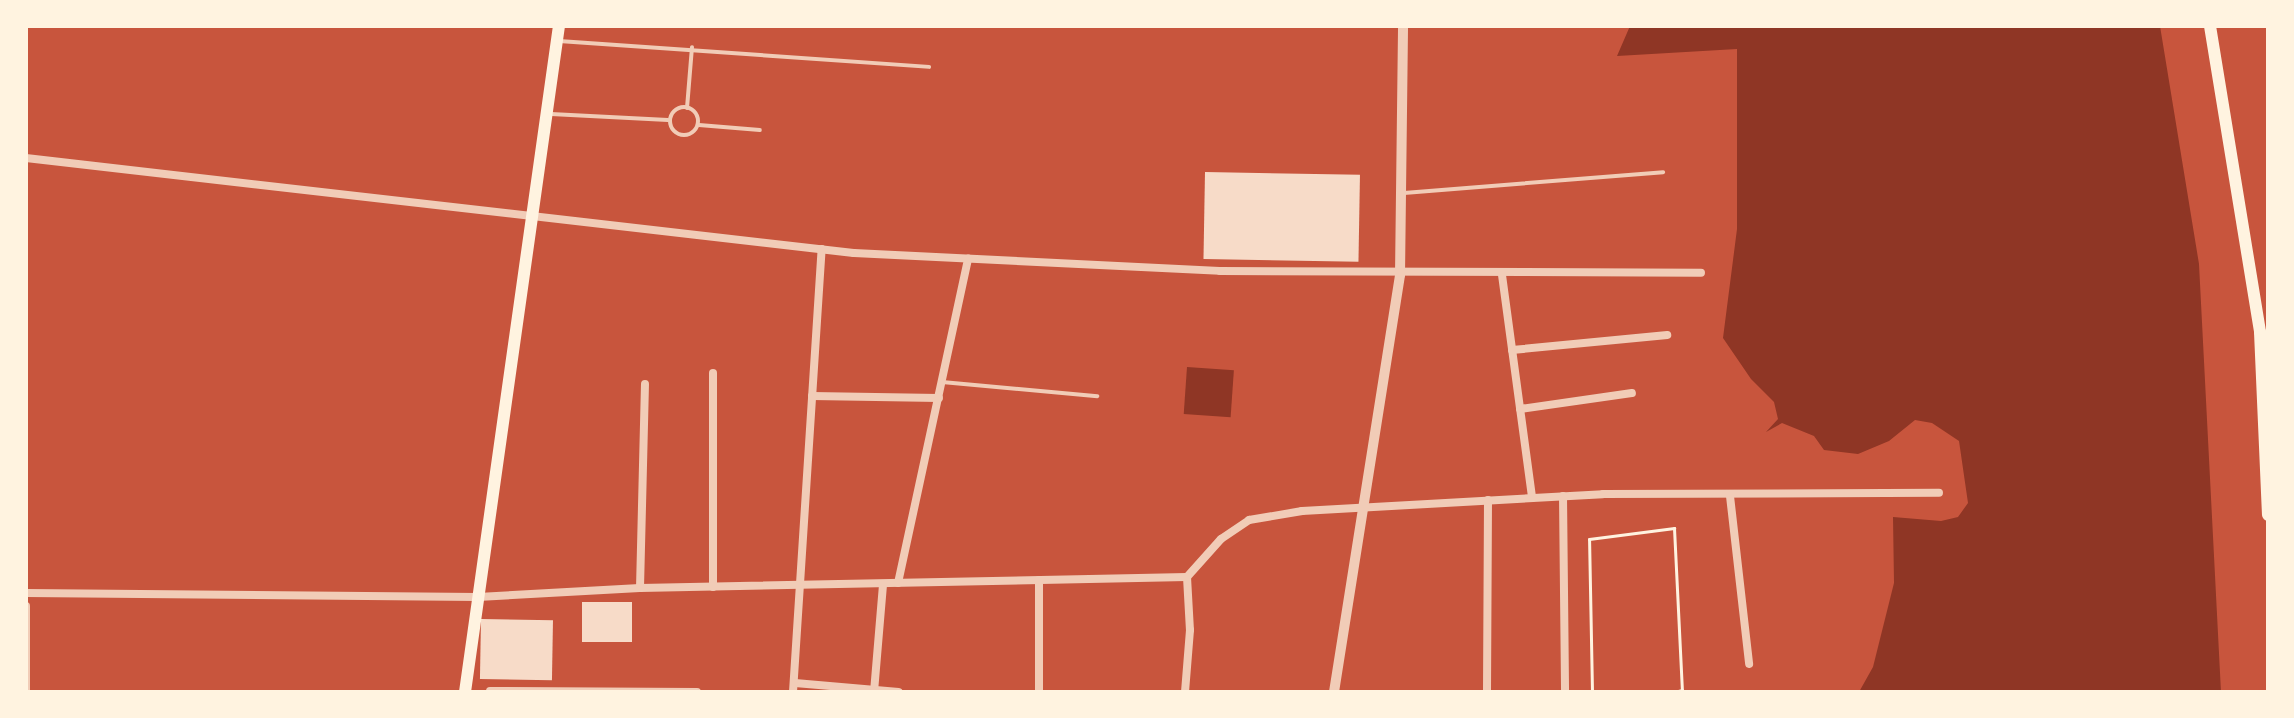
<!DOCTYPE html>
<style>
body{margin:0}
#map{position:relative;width:2294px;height:718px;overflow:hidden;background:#c8553d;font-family:Arial,sans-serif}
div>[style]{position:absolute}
.water>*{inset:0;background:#8f3625;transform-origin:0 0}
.building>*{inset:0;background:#f7dbc8;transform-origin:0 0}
.path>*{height:3px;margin:-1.5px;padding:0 1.5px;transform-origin:1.5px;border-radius:1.5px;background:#fff3e0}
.service>*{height:4px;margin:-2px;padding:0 2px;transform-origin:2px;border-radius:2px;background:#f1ccb7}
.service>.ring{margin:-2px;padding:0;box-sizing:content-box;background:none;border:4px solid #f1ccb7;border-radius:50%}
.minor>*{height:8px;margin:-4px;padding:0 4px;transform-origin:4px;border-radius:4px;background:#f1ccb7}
.tertiary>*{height:10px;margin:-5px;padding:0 5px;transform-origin:5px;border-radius:5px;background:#f1ccb7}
.primary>*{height:12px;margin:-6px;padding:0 6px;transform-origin:6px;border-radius:6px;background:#fff3e0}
span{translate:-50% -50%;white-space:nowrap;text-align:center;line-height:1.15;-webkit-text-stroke:6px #fff3e0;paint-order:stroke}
.frame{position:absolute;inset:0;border:28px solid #fff3e0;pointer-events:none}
</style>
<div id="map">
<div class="water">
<div style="clip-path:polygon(1630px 26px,2160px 26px,2199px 264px,2221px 692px,1859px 692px,1873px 667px,1894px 583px,1893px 517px,1941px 521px,1958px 517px,1968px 503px,1959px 441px,1932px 423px,1915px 420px,1889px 441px,1858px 454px,1824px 450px,1814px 436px,1782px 423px,1766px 432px,1778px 419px,1774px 402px,1751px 379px,1723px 338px,1737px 229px,1737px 49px,1617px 56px)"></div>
<div style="left:1187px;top:367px;width:47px;height:47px;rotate:4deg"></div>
</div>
<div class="building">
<div style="left:1205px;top:172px;width:155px;height:87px;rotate:1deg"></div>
<div style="left:582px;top:602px;width:50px;height:40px"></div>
<div style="left:481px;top:619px;width:72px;height:60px;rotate:1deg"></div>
</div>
<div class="path">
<div style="left:1592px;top:692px;width:153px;rotate:-91.1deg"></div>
<div style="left:1589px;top:539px;width:86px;rotate:-7.4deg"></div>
<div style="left:1674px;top:528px;width:162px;rotate:87.2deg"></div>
<div style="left:1682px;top:690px;width:8px;rotate:166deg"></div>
</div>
<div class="service">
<div style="left:559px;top:41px;width:371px;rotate:4deg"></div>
<div class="ring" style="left:670px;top:107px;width:24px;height:24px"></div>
<div style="left:687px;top:108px;width:61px;rotate:-85.3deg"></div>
<div style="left:551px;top:114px;width:117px;rotate:2.9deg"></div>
<div style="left:699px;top:125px;width:61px;rotate:4.7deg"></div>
<div style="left:1404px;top:193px;width:260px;rotate:-4.6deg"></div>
<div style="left:942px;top:382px;width:156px;rotate:5.2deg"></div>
</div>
<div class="minor">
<div style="left:26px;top:158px;width:833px;rotate:6.55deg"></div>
<div style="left:854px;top:253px;width:366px;rotate:2.8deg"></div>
<div style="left:1220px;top:271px;width:481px;rotate:0.2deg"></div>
<div style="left:1502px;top:275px;width:225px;rotate:82.3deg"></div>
<div style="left:1512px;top:350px;width:156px;rotate:-5.5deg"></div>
<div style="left:713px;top:373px;width:214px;rotate:90deg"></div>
<div style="left:812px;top:396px;width:127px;rotate:0.9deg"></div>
<div style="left:1520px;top:409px;width:113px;rotate:-8.1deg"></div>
<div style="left:1563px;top:496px;width:196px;rotate:89.4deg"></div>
<div style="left:1730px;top:496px;width:169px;rotate:83.5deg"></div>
<div style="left:1187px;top:577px;width:51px;rotate:-48.2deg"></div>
<div style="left:1221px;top:539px;width:34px;rotate:-34deg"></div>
<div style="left:1249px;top:520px;width:54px;rotate:-9.6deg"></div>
<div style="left:1302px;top:511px;width:301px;rotate:-3.2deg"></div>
<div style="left:1603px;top:494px;width:336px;rotate:-0.2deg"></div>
<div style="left:898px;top:583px;width:332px;rotate:-77.8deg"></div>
<div style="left:640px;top:588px;width:204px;rotate:-88.6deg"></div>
<div style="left:26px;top:593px;width:452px;rotate:0.5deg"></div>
<div style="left:478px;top:597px;width:162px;rotate:-3.2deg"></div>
<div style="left:640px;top:588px;width:547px;rotate:-1.15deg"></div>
<div style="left:1187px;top:577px;width:53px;rotate:86.8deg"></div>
<div style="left:1190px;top:630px;width:62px;rotate:94.6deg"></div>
<div style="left:26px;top:606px;width:86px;rotate:90deg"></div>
<div style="left:795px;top:683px;width:104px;rotate:4.9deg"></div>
<div style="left:490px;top:691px;width:207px;rotate:0.3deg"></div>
<div style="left:793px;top:692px;width:444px;rotate:-86.3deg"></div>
<div style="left:874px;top:692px;width:108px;rotate:-85.2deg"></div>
<div style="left:1039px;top:692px;width:112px;rotate:-90deg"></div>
<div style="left:1487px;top:692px;width:192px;rotate:-89.7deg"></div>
</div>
<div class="tertiary">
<div style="left:1334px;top:692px;width:422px;rotate:-81deg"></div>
<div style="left:1400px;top:275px;width:249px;rotate:-89.3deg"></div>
</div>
<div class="primary">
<div style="left:2210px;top:26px;width:310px;rotate:80.7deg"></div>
<div style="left:2260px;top:332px;width:183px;rotate:87.5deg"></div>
<div style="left:465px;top:692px;width:673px;rotate:-81.97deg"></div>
</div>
<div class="frame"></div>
</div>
